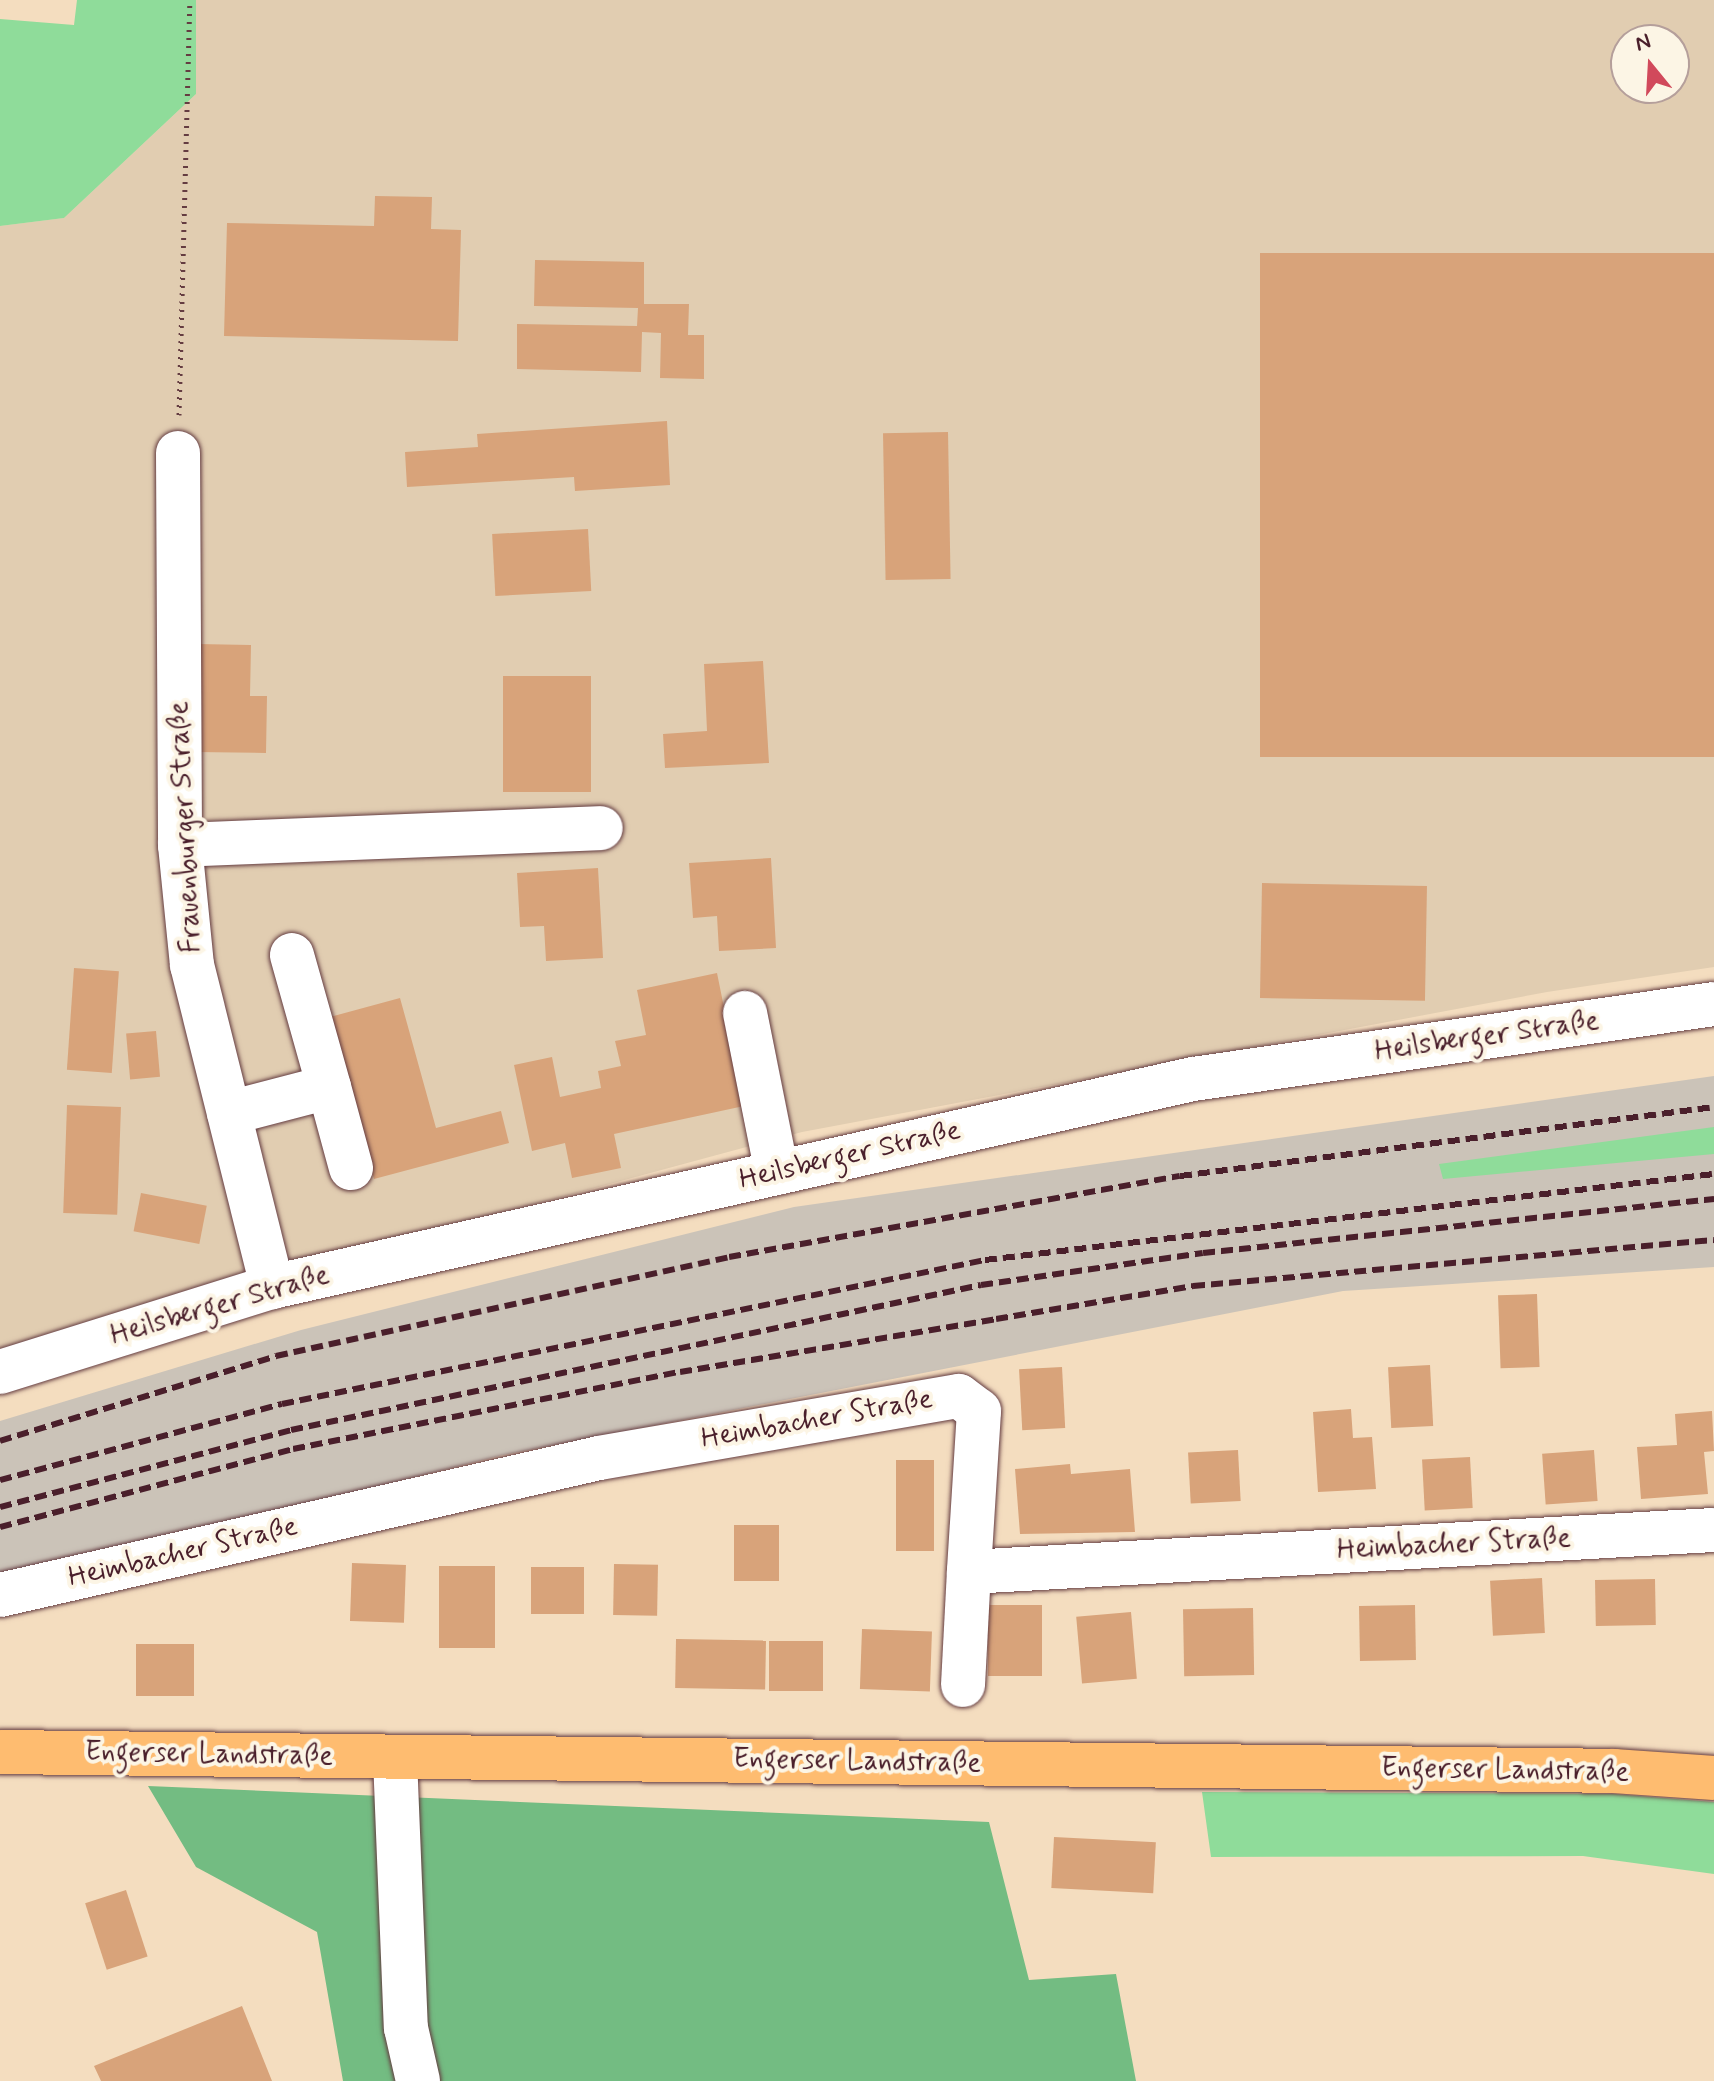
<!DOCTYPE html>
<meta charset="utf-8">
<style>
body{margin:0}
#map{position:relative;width:1714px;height:2081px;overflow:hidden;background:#f4ddbf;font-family:Mynerve,sans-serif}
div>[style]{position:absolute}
.built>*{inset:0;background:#e1cdb1}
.industrial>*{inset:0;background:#cbc3b8}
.green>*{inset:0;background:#8fdc9a}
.forest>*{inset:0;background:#73bc82}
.building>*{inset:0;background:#d8a37a;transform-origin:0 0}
.path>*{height:5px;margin-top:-2.5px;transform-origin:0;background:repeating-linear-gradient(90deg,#643c41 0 2px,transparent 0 8px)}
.roads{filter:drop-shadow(0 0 2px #643c41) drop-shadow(0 0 2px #643c41)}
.minor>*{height:44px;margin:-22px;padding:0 22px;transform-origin:22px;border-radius:22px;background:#fff}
.major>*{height:44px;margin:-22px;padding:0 22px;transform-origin:22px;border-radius:22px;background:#febc70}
.rail>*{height:6px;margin-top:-3px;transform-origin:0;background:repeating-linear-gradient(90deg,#4a1f2b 0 12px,transparent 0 18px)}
span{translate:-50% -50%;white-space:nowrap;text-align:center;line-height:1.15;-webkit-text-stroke:8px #fcf5e5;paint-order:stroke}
.street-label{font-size:28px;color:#4a1f2b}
.north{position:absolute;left:1610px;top:24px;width:80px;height:80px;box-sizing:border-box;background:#fcf5e5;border:2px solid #b59f9b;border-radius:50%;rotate:342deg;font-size:22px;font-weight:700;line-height:32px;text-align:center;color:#4a1f2b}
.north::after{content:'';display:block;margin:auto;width:28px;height:36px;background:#d1495b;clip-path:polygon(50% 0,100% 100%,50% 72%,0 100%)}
</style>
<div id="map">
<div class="built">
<div style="clip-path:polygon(evenodd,196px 0,1714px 0,1714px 967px,1547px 992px,802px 1132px,0 1349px,0 226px,64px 218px,196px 94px,196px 0,1626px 40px,1674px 40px,1674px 88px,1626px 88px,1626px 40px)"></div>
</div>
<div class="industrial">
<div style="clip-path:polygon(1714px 1076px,1714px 1267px,1343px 1291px,503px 1455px,0 1581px,0 1421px,301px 1330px,794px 1207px)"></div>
</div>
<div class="green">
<div style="clip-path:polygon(77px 0,196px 0,196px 94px,64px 218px,0 226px,0 19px,74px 25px)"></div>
<div style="clip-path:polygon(1714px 1127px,1714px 1154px,1443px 1179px,1439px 1164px)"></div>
<div style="clip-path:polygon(1202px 1792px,1614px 1794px,1714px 1802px,1714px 1874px,1583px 1856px,1211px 1857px)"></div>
</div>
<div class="forest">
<div style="clip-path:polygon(148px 1786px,989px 1822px,1029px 1980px,1116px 1974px,1136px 2081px,343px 2081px,317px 1932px,196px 1867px)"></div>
</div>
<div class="building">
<div style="clip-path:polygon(375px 196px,432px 197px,431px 229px,461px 230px,458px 341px,224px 336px,227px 223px,374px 226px)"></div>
<div style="left:1714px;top:253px;width:504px;height:454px;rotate:90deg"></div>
<div style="clip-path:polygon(535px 260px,644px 262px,644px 304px,689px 304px,688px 335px,704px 335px,704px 379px,660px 378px,661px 333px,642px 332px,641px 372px,517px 369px,517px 324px,637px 326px,638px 308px,534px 306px)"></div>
<div style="clip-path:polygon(667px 421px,670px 485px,575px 491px,574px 477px,407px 487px,405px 452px,478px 447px,477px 434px)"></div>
<div style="left:948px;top:432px;width:147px;height:65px;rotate:89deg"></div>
<div style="left:588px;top:529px;width:62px;height:96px;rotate:87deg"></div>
<div style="clip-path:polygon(197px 644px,251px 645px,250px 696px,267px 696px,266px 753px,195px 752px)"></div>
<div style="clip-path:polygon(763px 661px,769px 763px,665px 768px,663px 734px,707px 731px,704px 664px)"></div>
<div style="left:591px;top:676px;width:116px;height:88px;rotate:90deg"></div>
<div style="clip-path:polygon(771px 858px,776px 948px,719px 951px,717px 916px,693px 918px,689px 863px)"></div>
<div style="clip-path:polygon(598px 868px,603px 958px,546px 961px,544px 926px,520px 927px,517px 873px)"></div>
<div style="left:1262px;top:883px;width:165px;height:115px;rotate:1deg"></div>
<div style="left:74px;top:968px;width:45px;height:102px;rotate:4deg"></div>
<div style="clip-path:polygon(717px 973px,744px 1106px,614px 1134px,621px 1168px,572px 1178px,565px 1143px,532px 1151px,514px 1065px,552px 1057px,560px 1097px,601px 1088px,598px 1071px,621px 1066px,615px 1041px,646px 1035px,637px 990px)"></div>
<div style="clip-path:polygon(400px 998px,436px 1128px,501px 1111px,509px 1143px,374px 1179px,330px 1017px)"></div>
<div style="left:156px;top:1031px;width:46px;height:30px;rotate:85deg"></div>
<div style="left:67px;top:1105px;width:54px;height:108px;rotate:2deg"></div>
<div style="left:141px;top:1193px;width:67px;height:39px;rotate:11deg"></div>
<div style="left:1537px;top:1294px;width:73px;height:39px;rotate:88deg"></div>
<div style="left:1430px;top:1365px;width:61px;height:42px;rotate:87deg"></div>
<div style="left:1062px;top:1367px;width:61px;height:43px;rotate:87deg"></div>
<div style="clip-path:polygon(1351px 1409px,1353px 1438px,1372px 1437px,1376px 1489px,1318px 1492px,1313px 1412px)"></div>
<div style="clip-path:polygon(1712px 1411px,1714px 1451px,1704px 1452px,1708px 1494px,1641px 1499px,1637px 1447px,1677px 1445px,1675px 1414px)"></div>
<div style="left:1238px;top:1450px;width:51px;height:50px;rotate:87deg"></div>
<div style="left:1594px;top:1450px;width:51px;height:52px;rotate:86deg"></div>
<div style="left:1470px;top:1457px;width:51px;height:48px;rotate:87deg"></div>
<div style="left:896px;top:1460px;width:38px;height:91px"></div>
<div style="clip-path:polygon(1070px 1464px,1071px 1474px,1130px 1469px,1135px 1532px,1020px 1534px,1015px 1469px)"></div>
<div style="left:734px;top:1525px;width:45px;height:56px"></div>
<div style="left:352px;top:1563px;width:54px;height:58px;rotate:2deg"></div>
<div style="left:614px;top:1564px;width:44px;height:51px;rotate:1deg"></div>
<div style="left:439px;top:1566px;width:56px;height:82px"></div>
<div style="left:531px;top:1567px;width:53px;height:47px"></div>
<div style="left:1542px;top:1578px;width:55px;height:52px;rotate:87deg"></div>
<div style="left:1655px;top:1579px;width:46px;height:60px;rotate:89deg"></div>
<div style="left:988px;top:1605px;width:54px;height:71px"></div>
<div style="left:1415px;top:1605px;width:55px;height:56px;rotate:89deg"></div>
<div style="left:1253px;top:1608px;width:67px;height:70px;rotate:89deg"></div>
<div style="left:1131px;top:1612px;width:67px;height:55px;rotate:85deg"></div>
<div style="left:862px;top:1629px;width:70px;height:60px;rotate:2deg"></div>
<div style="left:676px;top:1639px;width:90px;height:49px;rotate:1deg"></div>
<div style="left:769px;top:1641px;width:54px;height:50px"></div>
<div style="left:136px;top:1644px;width:58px;height:52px"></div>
<div style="left:1054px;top:1837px;width:102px;height:51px;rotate:3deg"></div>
<div style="left:126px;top:1890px;width:70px;height:43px;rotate:72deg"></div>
<div style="clip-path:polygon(242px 2006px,272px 2081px,101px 2081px,94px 2066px)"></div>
</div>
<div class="path">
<div style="left:179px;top:415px;width:415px;rotate:-88.5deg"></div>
</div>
<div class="roads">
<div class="minor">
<div style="left:178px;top:453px;width:392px;rotate:89.7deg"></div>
<div style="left:180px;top:845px;width:121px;rotate:84.3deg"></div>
<div style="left:192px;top:965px;width:332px;rotate:76deg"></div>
<div style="left:180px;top:845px;width:421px;rotate:-2.3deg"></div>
<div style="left:745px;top:1013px;width:163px;rotate:78.7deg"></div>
<div style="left:329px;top:1087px;width:84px;rotate:74.8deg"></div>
<div style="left:229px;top:1113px;width:103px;rotate:-14.6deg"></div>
<div style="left:329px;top:1087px;width:137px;rotate:-105.7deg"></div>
<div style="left:0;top:1372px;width:285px;rotate:-17.4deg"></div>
<div style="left:272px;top:1287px;width:944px;rotate:-12.73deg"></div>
<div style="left:1193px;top:1079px;width:526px;rotate:-8.19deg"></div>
<div style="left:0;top:1595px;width:614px;rotate:-12.88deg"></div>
<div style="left:599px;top:1458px;width:365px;rotate:-9.8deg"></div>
<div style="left:959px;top:1396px;width:25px;rotate:37deg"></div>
<div style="left:979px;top:1411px;width:161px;rotate:93.6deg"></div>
<div style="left:969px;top:1572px;width:746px;rotate:-3.23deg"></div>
<div style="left:963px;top:1685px;width:113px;rotate:-87deg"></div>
<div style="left:395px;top:1758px;width:270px;rotate:87.7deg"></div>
<div style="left:406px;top:2028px;width:54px;rotate:77.2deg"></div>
</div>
<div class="major">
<div style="left:0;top:1752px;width:1614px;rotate:0.67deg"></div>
<div style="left:1614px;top:1771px;width:100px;rotate:4deg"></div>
</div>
</div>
<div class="rail">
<div style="left:0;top:1441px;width:289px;rotate:-17.1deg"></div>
<div style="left:276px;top:1356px;width:464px;rotate:-12.3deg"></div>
<div style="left:729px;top:1257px;width:458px;rotate:-10.2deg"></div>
<div style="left:1180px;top:1176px;width:538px;rotate:-7.36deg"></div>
<div style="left:0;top:1480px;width:292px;rotate:-15.1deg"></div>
<div style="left:282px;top:1404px;width:718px;rotate:-11.58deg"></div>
<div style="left:985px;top:1260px;width:734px;rotate:-6.73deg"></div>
<div style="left:0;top:1507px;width:301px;rotate:-14.8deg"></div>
<div style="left:291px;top:1430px;width:705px;rotate:-11.87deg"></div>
<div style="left:981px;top:1285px;width:224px;rotate:-8.2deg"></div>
<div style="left:1203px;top:1253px;width:514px;rotate:-6.03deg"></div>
<div style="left:0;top:1527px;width:303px;rotate:-14.9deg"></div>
<div style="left:293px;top:1449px;width:395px;rotate:-11.3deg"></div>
<div style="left:680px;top:1372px;width:320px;rotate:-9.5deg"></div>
<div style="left:996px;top:1319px;width:200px;rotate:-9.5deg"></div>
<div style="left:1193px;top:1286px;width:523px;rotate:-5.05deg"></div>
</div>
<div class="street-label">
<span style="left:186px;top:827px;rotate:-93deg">Frauenburger Straße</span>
<span style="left:1487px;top:1037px;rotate:-8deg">Heilsberger Straße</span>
<span style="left:850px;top:1156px;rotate:-13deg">Heilsberger Straße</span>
<span style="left:220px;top:1306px;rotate:-16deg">Heilsberger Straße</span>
<span style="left:817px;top:1420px;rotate:-10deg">Heimbacher Straße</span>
<span style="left:1454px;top:1545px;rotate:-3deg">Heimbacher Straße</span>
<span style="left:183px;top:1553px;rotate:-13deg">Heimbacher Straße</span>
<span style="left:209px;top:1755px;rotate:1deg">Engerser Landstraße</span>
<span style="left:857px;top:1762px;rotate:1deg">Engerser Landstraße</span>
<span style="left:1505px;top:1771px;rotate:1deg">Engerser Landstraße</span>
</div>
<div class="north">N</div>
</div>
